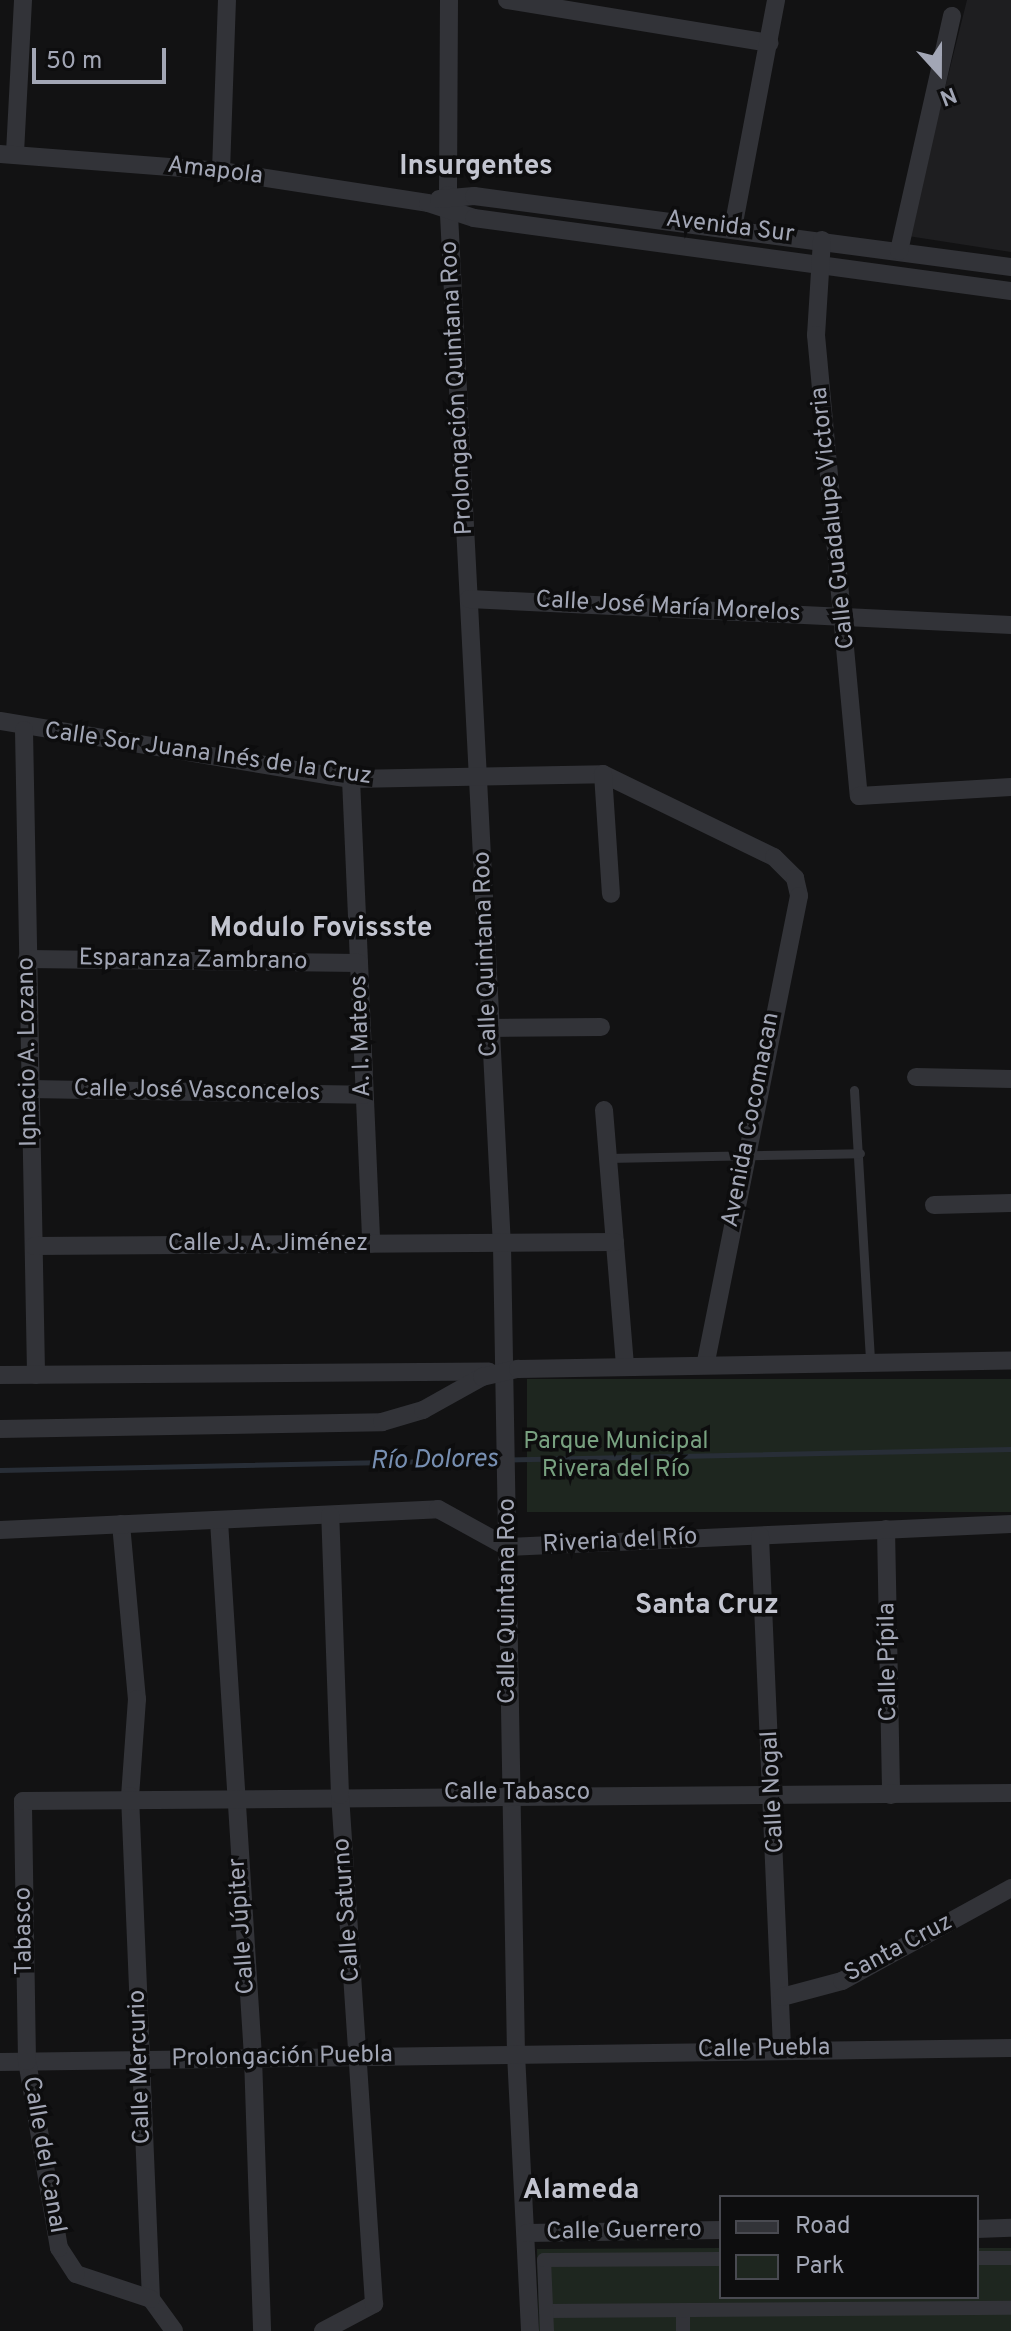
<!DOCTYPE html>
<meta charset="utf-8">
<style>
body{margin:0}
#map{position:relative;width:1011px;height:2331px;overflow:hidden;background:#121213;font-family:Overpass,sans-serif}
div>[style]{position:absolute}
.built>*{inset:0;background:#1e1e20}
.green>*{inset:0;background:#1e261f;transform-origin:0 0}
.stream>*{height:5px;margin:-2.5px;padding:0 2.5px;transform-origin:2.5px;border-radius:2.5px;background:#282e37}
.service>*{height:9px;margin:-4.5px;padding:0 4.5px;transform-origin:4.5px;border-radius:4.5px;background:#323338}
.pedestrian>*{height:14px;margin:-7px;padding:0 7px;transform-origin:7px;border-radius:7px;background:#323338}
.minor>*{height:18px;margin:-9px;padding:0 9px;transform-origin:9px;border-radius:9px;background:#323338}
span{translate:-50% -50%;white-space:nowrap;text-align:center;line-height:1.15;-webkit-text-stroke:7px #0d0d0e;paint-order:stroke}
.street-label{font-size:24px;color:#a2a6b5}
.park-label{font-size:24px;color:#78a180}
.water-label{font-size:26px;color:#778fb2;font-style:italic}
.quarter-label{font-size:28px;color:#c3c5d0;font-weight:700}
.legend{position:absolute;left:719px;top:2195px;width:260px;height:104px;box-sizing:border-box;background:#0d0d0e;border:2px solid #494a51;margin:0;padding:10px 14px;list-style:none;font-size:24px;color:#a2a6b5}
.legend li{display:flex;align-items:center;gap:16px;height:40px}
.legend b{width:40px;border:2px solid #494a51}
.north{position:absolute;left:899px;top:32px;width:80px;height:80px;-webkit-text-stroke:6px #0d0d0e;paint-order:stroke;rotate:159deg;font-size:22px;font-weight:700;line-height:32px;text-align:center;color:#a2a6b5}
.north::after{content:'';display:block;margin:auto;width:28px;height:36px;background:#a2a6b5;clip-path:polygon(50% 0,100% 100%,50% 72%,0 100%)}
.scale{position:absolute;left:32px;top:48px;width:134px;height:36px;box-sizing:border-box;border:4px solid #a2a6b5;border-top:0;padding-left:10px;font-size:24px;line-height:28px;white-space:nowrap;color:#a2a6b5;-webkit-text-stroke:6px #0d0d0e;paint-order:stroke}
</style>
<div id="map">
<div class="built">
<div style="clip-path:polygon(967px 0,1011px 0,1011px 252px,908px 236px)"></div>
</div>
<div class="green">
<div style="left:1011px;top:1379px;width:133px;height:484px;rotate:90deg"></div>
<div style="clip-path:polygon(721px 2248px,721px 2297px,977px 2297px,977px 2248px,1011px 2248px,1011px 2331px,539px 2331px,537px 2249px)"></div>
</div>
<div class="stream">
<div style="left:0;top:1470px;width:1011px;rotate:-1.19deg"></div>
</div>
<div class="service">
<div style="left:854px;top:1090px;width:270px;rotate:86.6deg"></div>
<div style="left:607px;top:1158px;width:253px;rotate:-1.1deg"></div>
</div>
<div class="pedestrian">
<div style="left:977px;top:2258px;width:34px"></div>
<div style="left:683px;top:2310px;width:21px;rotate:90deg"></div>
<div style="left:546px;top:2311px;width:465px;rotate:-0.4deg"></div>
<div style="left:547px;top:2331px;width:71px;rotate:-92.4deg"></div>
<div style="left:544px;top:2260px;width:177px;rotate:-0.3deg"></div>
</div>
<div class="minor">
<div style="left:449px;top:0;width:195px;rotate:90.3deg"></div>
<div style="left:448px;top:195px;width:1051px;rotate:87.06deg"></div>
<div style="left:502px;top:1245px;width:809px;rotate:89.01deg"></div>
<div style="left:516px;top:2054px;width:277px;rotate:87.1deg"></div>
<div style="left:507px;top:0;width:266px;rotate:9.3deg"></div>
<div style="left:15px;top:153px;width:153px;rotate:-87deg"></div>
<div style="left:0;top:154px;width:222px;rotate:4.4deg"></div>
<div style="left:221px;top:171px;width:209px;rotate:8.8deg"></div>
<div style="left:428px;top:203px;width:48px;rotate:18.1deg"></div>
<div style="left:474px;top:218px;width:542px;rotate:7.74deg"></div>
<div style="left:221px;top:171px;width:171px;rotate:-88deg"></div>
<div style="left:439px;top:199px;width:35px;rotate:-5deg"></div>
<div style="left:474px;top:196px;width:542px;rotate:7.53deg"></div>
<div style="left:733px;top:228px;width:232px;rotate:-79.3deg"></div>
<div style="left:822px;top:240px;width:95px;rotate:93.6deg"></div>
<div style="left:816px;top:335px;width:463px;rotate:84.7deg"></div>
<div style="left:859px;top:796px;width:152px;rotate:-3.4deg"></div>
<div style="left:899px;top:251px;width:241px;rotate:-77.3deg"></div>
<div style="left:469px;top:599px;width:543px;rotate:2.75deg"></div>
<div style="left:0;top:721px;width:356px;rotate:9.4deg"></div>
<div style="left:351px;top:779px;width:252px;rotate:-1.1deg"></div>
<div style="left:603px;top:774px;width:190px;rotate:25.9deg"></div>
<div style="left:774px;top:857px;width:30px;rotate:45deg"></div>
<div style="left:795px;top:878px;width:18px;rotate:77deg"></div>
<div style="left:799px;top:896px;width:475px;rotate:101.3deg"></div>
<div style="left:24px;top:730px;width:645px;rotate:88.93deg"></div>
<div style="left:603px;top:774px;width:120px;rotate:86.2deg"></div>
<div style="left:351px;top:779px;width:465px;rotate:87.5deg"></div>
<div style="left:27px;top:959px;width:332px;rotate:0.7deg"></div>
<div style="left:489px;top:1028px;width:112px;rotate:-0.5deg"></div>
<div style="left:916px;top:1077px;width:95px;rotate:1.2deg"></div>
<div style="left:30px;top:1089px;width:334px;rotate:1deg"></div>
<div style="left:604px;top:1110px;width:257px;rotate:85.3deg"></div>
<div style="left:934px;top:1205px;width:77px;rotate:-1.5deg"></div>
<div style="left:34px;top:1246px;width:581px;rotate:-0.39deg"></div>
<div style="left:0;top:1375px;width:489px;rotate:-0.4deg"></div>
<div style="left:0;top:1429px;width:382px;rotate:-1deg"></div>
<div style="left:382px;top:1422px;width:43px;rotate:-16.3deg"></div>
<div style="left:423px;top:1410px;width:68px;rotate:-29.2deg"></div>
<div style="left:482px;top:1377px;width:37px;rotate:-13deg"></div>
<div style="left:518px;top:1369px;width:493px;rotate:-1deg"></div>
<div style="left:219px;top:1521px;width:537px;rotate:86.37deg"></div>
<div style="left:253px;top:2057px;width:274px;rotate:88.1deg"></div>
<div style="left:121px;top:1524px;width:176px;rotate:84.8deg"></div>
<div style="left:137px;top:1699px;width:97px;rotate:94.1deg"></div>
<div style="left:130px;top:1796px;width:503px;rotate:87.61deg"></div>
<div style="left:151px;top:2299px;width:39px;rotate:54deg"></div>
<div style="left:886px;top:1529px;width:266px;rotate:88.9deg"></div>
<div style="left:0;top:1530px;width:439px;rotate:-2.7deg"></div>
<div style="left:438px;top:1509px;width:79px;rotate:28.8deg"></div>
<div style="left:507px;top:1547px;width:505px;rotate:-2.61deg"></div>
<div style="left:760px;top:1536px;width:513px;rotate:87.54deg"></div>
<div style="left:782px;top:1997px;width:62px;rotate:-14.9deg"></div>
<div style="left:842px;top:1981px;width:193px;rotate:-28.8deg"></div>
<div style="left:0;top:2062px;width:1011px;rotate:-0.79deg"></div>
<div style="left:977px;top:2229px;width:34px;rotate:-2deg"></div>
<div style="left:527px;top:2233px;width:194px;rotate:-0.9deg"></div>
<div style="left:151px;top:2299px;width:79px;rotate:-161.6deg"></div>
<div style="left:76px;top:2274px;width:31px;rotate:-123deg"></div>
<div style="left:59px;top:2248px;width:190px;rotate:-99.7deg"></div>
<div style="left:27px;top:2061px;width:260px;rotate:-90.9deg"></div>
<div style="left:23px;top:1801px;width:988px;rotate:-0.46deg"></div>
<div style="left:323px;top:2331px;width:58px;rotate:-27.9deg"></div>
<div style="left:374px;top:2304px;width:510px;rotate:-93.82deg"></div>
<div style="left:340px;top:1795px;width:280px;rotate:-92deg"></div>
</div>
<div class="street-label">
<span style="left:215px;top:172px;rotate:7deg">Amapola</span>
<span style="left:730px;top:228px;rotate:7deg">Avenida Sur</span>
<span style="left:458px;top:388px;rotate:-93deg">Prolongación Quintana Roo</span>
<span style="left:834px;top:518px;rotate:-96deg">Calle Guadalupe Victoria</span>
<span style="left:668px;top:608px;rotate:3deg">Calle José María Morelos</span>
<span style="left:208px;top:755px;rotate:8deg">Calle Sor Juana Inés de la Cruz</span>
<span style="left:487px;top:954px;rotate:-92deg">Calle Quintana Roo</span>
<span style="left:193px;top:961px;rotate:1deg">Esparanza Zambrano</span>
<span style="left:362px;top:1036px;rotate:-92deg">A. I. Mateos</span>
<span style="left:29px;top:1052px;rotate:-91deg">Ignacio A. Lozano</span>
<span style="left:197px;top:1092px;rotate:1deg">Calle José Vasconcelos</span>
<span style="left:752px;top:1120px;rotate:-79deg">Avenida Cocomacan</span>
<span style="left:268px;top:1245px">Calle J. A. Jiménez</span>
<span style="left:620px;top:1542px;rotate:-3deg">Riveria del Río</span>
<span style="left:509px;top:1601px;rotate:-90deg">Calle Quintana Roo</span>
<span style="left:889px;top:1662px;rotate:-91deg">Calle Pípila</span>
<span style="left:774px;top:1792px;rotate:-93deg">Calle Nogal</span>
<span style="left:517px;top:1794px">Calle Tabasco</span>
<span style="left:348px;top:1910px;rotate:-94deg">Calle Saturno</span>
<span style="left:243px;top:1926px;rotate:-94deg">Calle Júpiter</span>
<span style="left:25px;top:1931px;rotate:-91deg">Tabasco</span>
<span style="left:899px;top:1949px;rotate:-28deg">Santa Cruz</span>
<span style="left:764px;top:2050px;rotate:-1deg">Calle Puebla</span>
<span style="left:282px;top:2058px;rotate:-1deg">Prolongación Puebla</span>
<span style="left:141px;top:2067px;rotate:-92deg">Calle Mercurio</span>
<span style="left:43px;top:2155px;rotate:80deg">Calle del Canal</span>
<span style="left:624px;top:2232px;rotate:-1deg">Calle Guerrero</span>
</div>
<div class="park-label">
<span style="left:616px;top:1457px">Parque Municipal<br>Rivera del Río</span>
</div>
<div class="water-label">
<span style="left:434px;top:1461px;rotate:-1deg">Río Dolores</span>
</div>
<div class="quarter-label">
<span style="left:476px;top:167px">Insurgentes</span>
<span style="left:321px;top:929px">Modulo Fovissste</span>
<span style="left:707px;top:1606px">Santa Cruz</span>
<span style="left:581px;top:2191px">Alameda</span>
</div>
<ul class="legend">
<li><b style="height:10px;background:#323338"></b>Road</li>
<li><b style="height:22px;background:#1e261f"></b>Park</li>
</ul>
<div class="north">N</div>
<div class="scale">50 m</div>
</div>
